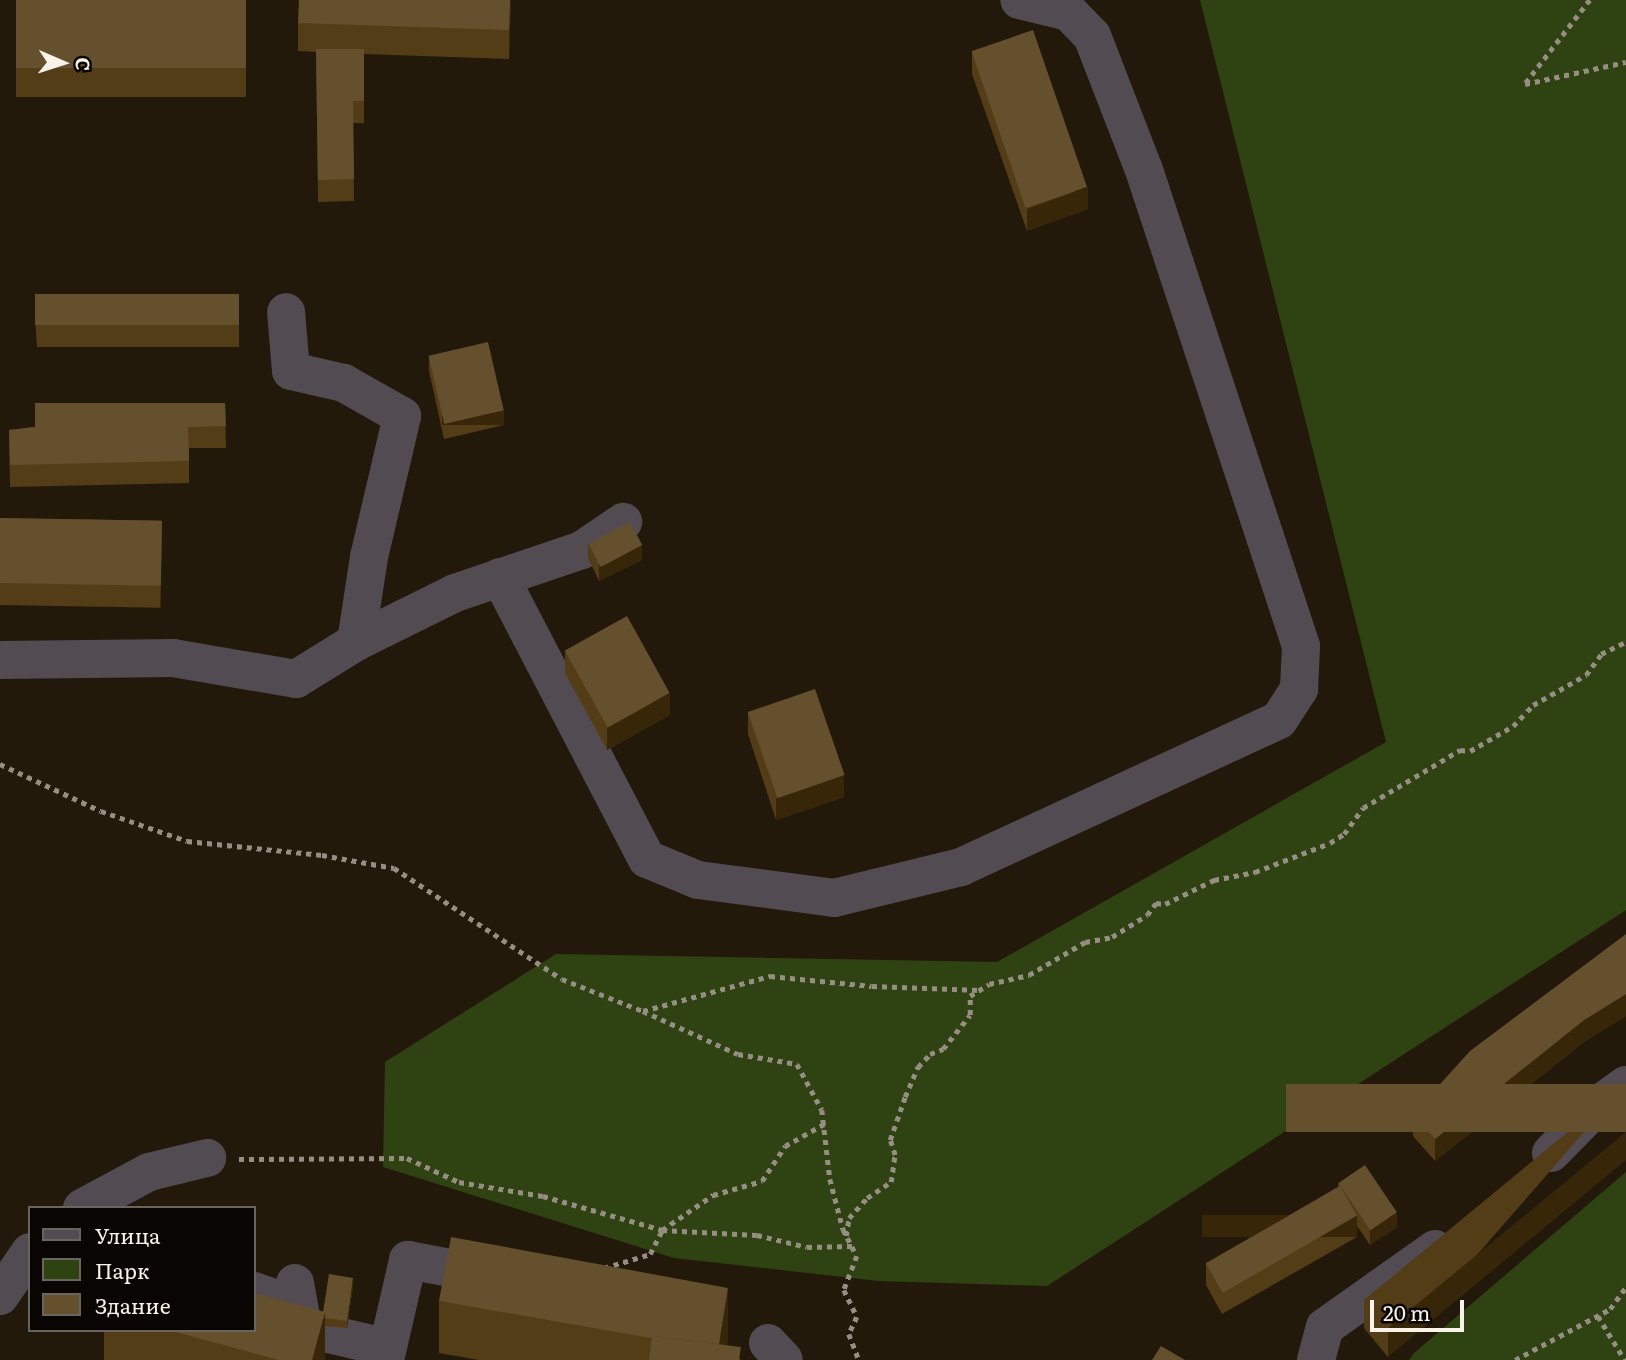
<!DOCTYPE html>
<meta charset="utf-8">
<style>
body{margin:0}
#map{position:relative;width:1626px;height:1360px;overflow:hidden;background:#22190b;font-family:Literata,serif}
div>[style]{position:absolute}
.green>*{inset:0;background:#2f4312}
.path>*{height:4.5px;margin-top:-2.25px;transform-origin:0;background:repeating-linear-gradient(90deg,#968e83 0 5px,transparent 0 10px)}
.minor>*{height:38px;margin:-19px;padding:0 19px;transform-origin:19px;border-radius:19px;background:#524c52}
.wall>*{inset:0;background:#533d17;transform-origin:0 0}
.shaded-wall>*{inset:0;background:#382609;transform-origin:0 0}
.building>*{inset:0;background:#64502d;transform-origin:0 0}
span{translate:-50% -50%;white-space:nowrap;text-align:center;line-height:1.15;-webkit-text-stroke:7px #080502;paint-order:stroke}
.legend{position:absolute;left:28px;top:1206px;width:228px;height:126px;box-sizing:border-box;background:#080502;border:2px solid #68645e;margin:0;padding:9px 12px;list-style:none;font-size:21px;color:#f9f2e9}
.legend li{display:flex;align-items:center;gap:14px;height:35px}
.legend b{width:35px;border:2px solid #68645e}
.north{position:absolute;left:28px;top:28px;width:70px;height:70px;-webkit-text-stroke:5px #080502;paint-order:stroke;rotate:93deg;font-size:19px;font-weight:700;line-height:28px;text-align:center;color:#f9f2e9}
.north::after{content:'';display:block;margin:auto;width:24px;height:32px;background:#f9f2e9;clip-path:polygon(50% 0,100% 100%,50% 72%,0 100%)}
.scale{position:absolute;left:1370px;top:1300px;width:94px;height:32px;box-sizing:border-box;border:4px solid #f9f2e9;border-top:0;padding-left:9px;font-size:21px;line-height:24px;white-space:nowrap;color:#f9f2e9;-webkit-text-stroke:5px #080502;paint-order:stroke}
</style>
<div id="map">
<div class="green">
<div style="clip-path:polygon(1200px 0,1626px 0,1626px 910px,1047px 1286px,879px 1281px,674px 1258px,383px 1167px,385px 1062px,556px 954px,997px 962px,1386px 742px)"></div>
<div style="clip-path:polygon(1626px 1172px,1626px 1360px,1409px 1360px,1414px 1353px)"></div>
</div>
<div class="path">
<div style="left:1590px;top:0;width:106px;rotate:127.7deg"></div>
<div style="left:1525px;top:84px;width:103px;rotate:-12.3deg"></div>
<div style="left:0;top:764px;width:111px;rotate:25deg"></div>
<div style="left:101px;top:811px;width:91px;rotate:19.2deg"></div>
<div style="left:187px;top:841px;width:136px;rotate:5.9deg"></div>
<div style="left:322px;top:855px;width:73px;rotate:10.2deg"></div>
<div style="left:394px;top:868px;width:201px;rotate:33.5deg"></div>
<div style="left:562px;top:979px;width:87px;rotate:21.6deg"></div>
<div style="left:643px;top:1011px;width:132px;rotate:-15.4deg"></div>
<div style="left:770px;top:976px;width:102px;rotate:5.6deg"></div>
<div style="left:872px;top:986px;width:108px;rotate:2.1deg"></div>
<div style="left:643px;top:1011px;width:104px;rotate:24.4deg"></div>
<div style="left:738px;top:1054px;width:60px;rotate:9.6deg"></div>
<div style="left:797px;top:1064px;width:52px;rotate:61.5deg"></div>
<div style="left:822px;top:1110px;width:69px;rotate:83.4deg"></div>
<div style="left:830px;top:1179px;width:52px;rotate:75.4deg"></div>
<div style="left:843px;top:1229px;width:30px;rotate:63deg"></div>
<div style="left:857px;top:1256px;width:36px;rotate:111deg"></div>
<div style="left:844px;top:1290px;width:30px;rotate:64deg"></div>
<div style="left:857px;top:1317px;width:19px;rotate:115deg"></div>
<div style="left:849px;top:1334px;width:28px;rotate:69deg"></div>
<div style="left:239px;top:1159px;width:168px;rotate:-0.3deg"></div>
<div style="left:407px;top:1158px;width:57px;rotate:24.8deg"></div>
<div style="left:459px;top:1182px;width:85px;rotate:9.5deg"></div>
<div style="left:543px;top:1196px;width:124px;rotate:15.9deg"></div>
<div style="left:662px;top:1230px;width:62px;rotate:-34.5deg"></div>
<div style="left:713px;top:1195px;width:51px;rotate:-15.9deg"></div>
<div style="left:762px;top:1181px;width:42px;rotate:-56.7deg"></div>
<div style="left:785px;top:1146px;width:45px;rotate:-29.4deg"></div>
<div style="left:846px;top:1236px;width:18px;rotate:-81deg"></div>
<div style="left:849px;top:1218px;width:27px;rotate:-48deg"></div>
<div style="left:867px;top:1198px;width:29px;rotate:-34deg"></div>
<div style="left:891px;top:1182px;width:27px;rotate:-82deg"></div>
<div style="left:895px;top:1155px;width:16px;rotate:-108deg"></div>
<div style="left:890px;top:1140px;width:46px;rotate:-70.8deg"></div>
<div style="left:905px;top:1097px;width:33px;rotate:-67deg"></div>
<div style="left:918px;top:1067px;width:18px;rotate:-47deg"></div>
<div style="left:930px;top:1054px;width:14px;rotate:-21deg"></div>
<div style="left:943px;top:1049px;width:43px;rotate:-51.5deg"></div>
<div style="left:970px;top:1015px;width:19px;rotate:-90deg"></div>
<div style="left:970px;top:996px;width:22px;rotate:-32deg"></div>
<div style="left:989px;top:984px;width:41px;rotate:-12.7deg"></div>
<div style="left:1029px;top:975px;width:65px;rotate:-30.5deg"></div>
<div style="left:1085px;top:942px;width:27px;rotate:-10deg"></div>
<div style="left:1112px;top:937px;width:41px;rotate:-32.2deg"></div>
<div style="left:1147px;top:915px;width:15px;rotate:-53deg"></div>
<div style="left:1156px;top:903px;width:9px;rotate:6deg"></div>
<div style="left:1165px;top:904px;width:55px;rotate:-26.1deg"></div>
<div style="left:1214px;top:880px;width:42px;rotate:-11deg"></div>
<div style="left:1255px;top:872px;width:80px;rotate:-21.1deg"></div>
<div style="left:1330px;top:843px;width:17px;rotate:-33deg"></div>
<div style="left:1344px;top:834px;width:32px;rotate:-54deg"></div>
<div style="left:1363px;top:808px;width:113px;rotate:-30.9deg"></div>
<div style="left:1460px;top:750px;width:10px;rotate:6deg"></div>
<div style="left:1470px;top:751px;width:50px;rotate:-30.2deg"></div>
<div style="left:1513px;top:726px;width:29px;rotate:-46deg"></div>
<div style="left:1533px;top:705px;width:61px;rotate:-29.5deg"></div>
<div style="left:1586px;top:675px;width:26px;rotate:-54deg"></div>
<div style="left:1601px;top:654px;width:28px;rotate:-26deg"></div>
<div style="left:604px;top:1268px;width:48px;rotate:-16.9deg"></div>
<div style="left:650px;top:1254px;width:27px;rotate:-63deg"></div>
<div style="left:662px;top:1230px;width:95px;rotate:3deg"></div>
<div style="left:757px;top:1235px;width:51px;rotate:13.5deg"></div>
<div style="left:807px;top:1247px;width:45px;rotate:-1.3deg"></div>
<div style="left:1598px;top:1316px;width:52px;rotate:58.5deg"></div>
<div style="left:1515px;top:1360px;width:108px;rotate:-28.2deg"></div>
<div style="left:1610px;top:1309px;width:27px;rotate:-54deg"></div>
</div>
<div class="minor">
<div style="left:500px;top:577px;width:318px;rotate:62.5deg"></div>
<div style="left:647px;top:859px;width:55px;rotate:22.4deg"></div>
<div style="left:698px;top:880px;width:137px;rotate:7.5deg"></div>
<div style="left:834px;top:898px;width:131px;rotate:-13.7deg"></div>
<div style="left:961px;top:867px;width:350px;rotate:-24.8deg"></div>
<div style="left:1279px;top:720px;width:37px;rotate:-57deg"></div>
<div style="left:1299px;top:689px;width:43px;rotate:-87.3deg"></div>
<div style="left:1301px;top:646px;width:501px;rotate:-108.25deg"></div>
<div style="left:1144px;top:170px;width:144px;rotate:-111.2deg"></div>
<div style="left:1092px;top:36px;width:33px;rotate:-134deg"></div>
<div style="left:1069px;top:12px;width:51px;rotate:-166.5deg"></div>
<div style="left:356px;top:642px;width:110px;rotate:-26.3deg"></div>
<div style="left:455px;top:593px;width:134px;rotate:-18.7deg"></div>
<div style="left:582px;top:550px;width:50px;rotate:-34.3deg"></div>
<div style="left:0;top:660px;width:173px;rotate:-0.7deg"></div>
<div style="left:173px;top:658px;width:125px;rotate:9.7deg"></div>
<div style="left:296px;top:679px;width:70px;rotate:-31.7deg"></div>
<div style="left:356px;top:642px;width:86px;rotate:-81.3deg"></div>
<div style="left:369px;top:557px;width:145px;rotate:-76.8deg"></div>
<div style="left:402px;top:416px;width:67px;rotate:-150.4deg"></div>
<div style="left:344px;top:383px;width:54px;rotate:-167.2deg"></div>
<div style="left:291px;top:371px;width:59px;rotate:-94.8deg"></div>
<div style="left:1551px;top:1153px;width:67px;rotate:-45.6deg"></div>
<div style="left:1598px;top:1105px;width:34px;rotate:-36deg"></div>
<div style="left:82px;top:1208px;width:76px;rotate:-28.2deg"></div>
<div style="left:149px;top:1172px;width:60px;rotate:-13.6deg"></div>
<div style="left:295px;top:1283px;width:46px;rotate:79.9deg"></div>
<div style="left:303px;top:1328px;width:87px;rotate:13.2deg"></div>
<div style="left:254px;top:1291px;width:18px;rotate:19deg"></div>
<div style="left:0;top:1296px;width:53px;rotate:-55.7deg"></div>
<div style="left:768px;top:1343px;width:23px;rotate:47deg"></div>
<div style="left:385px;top:1360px;width:103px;rotate:-77deg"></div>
<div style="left:408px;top:1260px;width:92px;rotate:10.7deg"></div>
<div style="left:1316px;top:1360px;width:34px;rotate:-75deg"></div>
<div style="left:1325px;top:1327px;width:135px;rotate:-35.3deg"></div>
</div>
<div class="wall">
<div style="left:16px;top:0;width:230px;height:97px"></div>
<div style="clip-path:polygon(511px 0,509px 59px,364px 54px,364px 123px,353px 123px,354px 201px,318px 202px,316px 52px,298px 51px,298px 23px)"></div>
<div style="clip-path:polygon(972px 52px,1088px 209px,1027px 231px,972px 74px)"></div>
<div style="clip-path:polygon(239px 294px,239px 347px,37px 347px,35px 317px,35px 295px)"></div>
<div style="clip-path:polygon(429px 356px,504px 425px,444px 439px,429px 371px)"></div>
<div style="clip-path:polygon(225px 403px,226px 448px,189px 448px,189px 483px,10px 487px,9px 430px)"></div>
<div style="left:0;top:518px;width:162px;height:87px;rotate:1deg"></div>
<div style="clip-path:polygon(588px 543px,642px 560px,599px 581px,588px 558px)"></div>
<div style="clip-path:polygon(565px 651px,670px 715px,607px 750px,565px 673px)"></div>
<div style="clip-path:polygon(748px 712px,844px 797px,776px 820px,748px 734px)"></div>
<div style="clip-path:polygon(1626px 934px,1626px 1016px,1584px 1042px,1435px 1161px,1413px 1136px,1413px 1114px)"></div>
<div style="clip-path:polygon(1626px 1084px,1388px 1357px,1364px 1328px,1364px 1300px)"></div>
<div style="clip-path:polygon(1338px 1183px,1397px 1227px,1370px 1245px,1357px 1226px,1357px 1237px,1222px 1314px,1206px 1285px,1206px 1263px,1338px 1187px)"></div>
<div style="clip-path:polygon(353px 1286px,347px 1328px,325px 1326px,325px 1360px,104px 1360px,104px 1330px,254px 1330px,323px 1312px)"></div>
<div style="clip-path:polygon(439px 1301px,728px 1340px,727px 1345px,741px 1360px,479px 1360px,439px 1353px)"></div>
</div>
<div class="shaded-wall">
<div style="clip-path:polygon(510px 0,511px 0,509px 59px,509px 30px)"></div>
<div style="clip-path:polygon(1088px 187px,1088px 209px,1027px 231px,1027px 209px)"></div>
<div style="left:504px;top:410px;width:15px;height:62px;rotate:90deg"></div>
<div style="clip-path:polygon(642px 545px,642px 560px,599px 581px,599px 566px)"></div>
<div style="clip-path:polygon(670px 693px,670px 715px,607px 750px,607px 728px)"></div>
<div style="clip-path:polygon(844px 775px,844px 797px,776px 820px,776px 798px)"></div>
<div style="clip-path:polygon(1626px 994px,1626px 1016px,1584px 1042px,1435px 1161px,1435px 1139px,1584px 1020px)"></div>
<div style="clip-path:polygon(1626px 1132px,1626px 1160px,1388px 1357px,1388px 1328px)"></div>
<div style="clip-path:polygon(1397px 1212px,1397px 1227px,1370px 1245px,1370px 1230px)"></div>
<div style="left:1357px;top:1215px;width:22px;height:155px;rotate:90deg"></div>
<div style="clip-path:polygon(353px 1278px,353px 1286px,347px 1328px,347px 1321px)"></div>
<div style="clip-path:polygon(728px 1288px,728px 1340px,725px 1360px,718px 1350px)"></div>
<div style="clip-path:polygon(325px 1312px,325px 1360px,312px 1360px)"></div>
</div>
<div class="building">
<div style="left:16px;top:0;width:230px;height:68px"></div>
<div style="clip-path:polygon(299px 0,510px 0,509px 30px,298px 23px)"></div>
<div style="left:1033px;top:30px;width:166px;height:65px;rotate:71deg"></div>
<div style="clip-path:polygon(316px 49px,364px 49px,364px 101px,353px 101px,354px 179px,318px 180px)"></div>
<div style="left:239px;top:294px;width:31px;height:204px;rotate:90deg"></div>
<div style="left:488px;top:342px;width:70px;height:61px;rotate:77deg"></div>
<div style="clip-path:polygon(35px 403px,225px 403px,226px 426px,188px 427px,189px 461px,10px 465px,9px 430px,35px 427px)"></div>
<div style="left:0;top:518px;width:162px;height:65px;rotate:1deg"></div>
<div style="left:630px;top:522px;width:26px;height:47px;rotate:62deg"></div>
<div style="left:627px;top:616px;width:88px;height:71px;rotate:61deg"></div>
<div style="left:815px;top:689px;width:91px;height:71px;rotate:71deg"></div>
<div style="clip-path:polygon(1626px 934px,1626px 994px,1584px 1020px,1435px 1139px,1413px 1114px,1470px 1051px)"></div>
<div style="left:1626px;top:1084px;width:48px;height:340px;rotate:90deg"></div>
<div style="left:1365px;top:1165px;width:57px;height:32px;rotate:56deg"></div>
<div style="left:1340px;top:1186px;width:34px;height:155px;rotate:60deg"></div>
<div style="clip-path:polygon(451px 1237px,728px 1288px,719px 1344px,652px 1336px,651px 1338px,439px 1301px)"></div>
<div style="clip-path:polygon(329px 1274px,353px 1278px,347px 1321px,325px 1318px,325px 1312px,323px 1312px)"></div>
<div style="clip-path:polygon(254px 1293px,325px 1312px,312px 1360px,279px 1360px,168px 1330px,254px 1330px)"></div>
<div style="clip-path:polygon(652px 1336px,741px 1347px,739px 1360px,649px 1360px)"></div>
<div style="clip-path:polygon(1161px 1346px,1185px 1360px,1152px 1360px)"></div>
</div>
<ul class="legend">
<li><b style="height:9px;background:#524c52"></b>Улица</li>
<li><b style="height:19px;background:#2f4312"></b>Парк</li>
<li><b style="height:19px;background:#64502d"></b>Здание</li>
</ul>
<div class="north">С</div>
<div class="scale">20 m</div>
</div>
